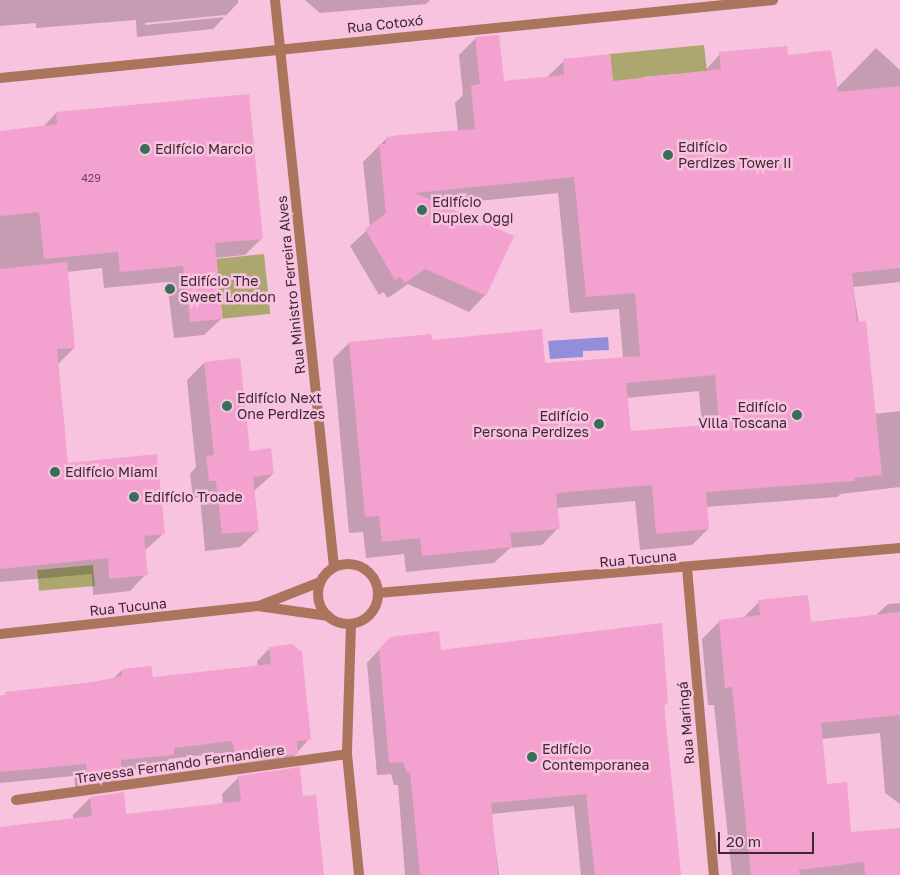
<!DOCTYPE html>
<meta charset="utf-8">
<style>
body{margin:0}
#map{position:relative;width:900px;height:875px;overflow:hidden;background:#f8c3df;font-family:"Golos Text",sans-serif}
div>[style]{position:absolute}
.green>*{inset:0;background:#aba76e;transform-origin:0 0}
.water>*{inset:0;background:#928eda}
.shadow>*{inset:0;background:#0003}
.building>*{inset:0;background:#f3a1cf}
.minor>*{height:10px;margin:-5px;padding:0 5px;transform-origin:5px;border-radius:5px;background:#ab745c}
.tertiary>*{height:10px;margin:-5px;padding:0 5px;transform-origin:5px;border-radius:5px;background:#ab745c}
.tertiary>.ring{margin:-5px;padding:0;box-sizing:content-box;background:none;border:10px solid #ab745c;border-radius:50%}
.dots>*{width:14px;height:14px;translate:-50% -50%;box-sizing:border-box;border:2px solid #f8c3df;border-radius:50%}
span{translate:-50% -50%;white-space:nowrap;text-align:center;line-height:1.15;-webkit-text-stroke:5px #f8c3df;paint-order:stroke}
.number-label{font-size:11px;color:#6d465c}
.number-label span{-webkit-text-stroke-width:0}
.street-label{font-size:14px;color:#402735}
.poi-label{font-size:14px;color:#402735}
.left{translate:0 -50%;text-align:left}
.right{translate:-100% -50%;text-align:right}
.scale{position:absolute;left:718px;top:832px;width:96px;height:22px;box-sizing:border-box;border:2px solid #402735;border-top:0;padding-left:6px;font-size:15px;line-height:18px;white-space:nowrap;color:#402735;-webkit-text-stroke:4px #f8c3df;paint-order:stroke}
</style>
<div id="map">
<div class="green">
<div style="clip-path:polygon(704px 45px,709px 90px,676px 74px,644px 77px,615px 100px,610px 54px)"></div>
<div style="left:264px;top:254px;width:60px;height:48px;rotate:84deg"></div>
<div style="left:93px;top:565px;width:21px;height:56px;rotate:85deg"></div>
</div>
<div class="water">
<div style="clip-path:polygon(608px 337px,609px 350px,583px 351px,583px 357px,550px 359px,548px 341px)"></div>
</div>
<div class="shadow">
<div style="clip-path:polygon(evenodd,0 0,238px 0,238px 3px,213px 29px,137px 37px,136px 20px,36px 28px,36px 23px,0 26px,0 0,225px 15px,225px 17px,145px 25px,145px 23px,225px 15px)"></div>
<div style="clip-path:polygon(305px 0,430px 0,426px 4px,320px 13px)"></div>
<div style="clip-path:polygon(evenodd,476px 38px,503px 83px,547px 77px,564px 61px,612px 82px,704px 72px,720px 54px,787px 57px,837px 88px,876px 48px,900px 70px,900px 282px,853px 287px,874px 414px,900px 411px,900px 487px,841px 494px,837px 497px,706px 507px,708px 529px,692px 545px,640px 550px,635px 501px,556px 508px,558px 528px,542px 545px,510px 548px,494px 563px,406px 572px,404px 554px,366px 558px,363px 532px,349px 533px,333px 359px,349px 343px,431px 342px,543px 364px,623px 358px,619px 309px,570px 313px,558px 193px,439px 205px,485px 295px,469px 312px,408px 284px,388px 298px,383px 292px,379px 295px,350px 246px,370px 227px,363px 162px,387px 138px,458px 131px,455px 103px,463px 95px,459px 55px,476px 38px,699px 391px,702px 427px,629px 432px,626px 398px,699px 391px)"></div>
<div style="clip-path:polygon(56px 113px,262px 238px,245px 255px,215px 258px,221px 319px,204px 335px,174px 338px,167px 282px,104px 288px,102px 268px,67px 272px,74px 348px,58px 364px,67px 464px,163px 534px,144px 551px,146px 574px,130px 591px,93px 595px,92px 574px,0 582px,0 132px,43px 127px)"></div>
<div style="clip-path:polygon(204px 363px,249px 452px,273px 474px,254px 491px,258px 530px,240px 547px,205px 551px,200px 497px,193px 498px,190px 474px,196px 467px,187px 380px)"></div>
<div style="clip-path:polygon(759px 602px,810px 623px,875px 616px,888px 604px,900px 603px,900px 804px,885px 793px,880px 733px,821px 739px,826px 786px,850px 833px,900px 830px,900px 875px,732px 875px,714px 705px,708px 705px,702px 639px,720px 621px,743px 618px)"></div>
<div style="clip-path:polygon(390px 638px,666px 703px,663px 707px,680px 875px,581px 875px,574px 806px,491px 814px,499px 875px,405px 875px,398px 785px,394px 785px,391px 774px,377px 775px,367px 663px)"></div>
<div style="clip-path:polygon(270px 648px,309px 739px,285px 766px,225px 774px,220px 753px,169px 759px,161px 767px,120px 771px,121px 778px,109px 790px,76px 795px,74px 776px,0 783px,0 696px,113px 679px,122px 670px,151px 679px,258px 667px,257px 661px)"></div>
<div style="clip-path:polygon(239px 777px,302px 797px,323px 875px,0 875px,0 829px,73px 820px,73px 815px,90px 798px,125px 815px,223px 805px,222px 794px)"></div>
</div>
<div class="building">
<div style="clip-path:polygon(evenodd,499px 35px,504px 81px,564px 75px,563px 59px,610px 54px,613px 81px,721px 69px,719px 52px,787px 46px,788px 55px,831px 50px,838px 92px,900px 86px,900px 268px,852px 273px,857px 322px,866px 321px,882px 475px,854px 478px,855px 481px,706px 492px,709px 529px,656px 534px,652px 485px,556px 493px,560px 529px,510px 533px,512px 547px,422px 556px,420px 538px,382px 542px,379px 516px,365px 517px,349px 342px,431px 334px,432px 340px,542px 329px,545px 363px,640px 356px,635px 293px,586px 297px,574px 177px,415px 193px,514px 236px,486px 296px,425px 269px,405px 283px,400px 277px,395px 280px,365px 229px,386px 213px,379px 144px,386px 144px,386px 137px,400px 135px,475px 129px,471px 86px,480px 84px,475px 37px,499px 35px,715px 375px,719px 424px,631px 431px,626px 383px,715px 375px)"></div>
<div style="clip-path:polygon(249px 94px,263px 239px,215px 243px,222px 319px,190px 322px,183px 266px,120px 272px,118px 252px,44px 259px,39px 212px,0 216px,0 131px,57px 124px,56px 112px)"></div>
<div style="clip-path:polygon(67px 262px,75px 348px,57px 349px,68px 463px,157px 454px,165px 534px,144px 536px,148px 575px,109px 579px,108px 558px,0 569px,0 269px)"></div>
<div style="clip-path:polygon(240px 358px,250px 451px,271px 448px,274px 474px,253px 477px,259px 531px,222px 534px,216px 481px,209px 481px,206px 456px,214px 455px,204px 362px)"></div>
<div style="clip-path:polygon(808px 595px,811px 622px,900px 612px,900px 715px,821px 723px,827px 784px,847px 782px,851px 832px,900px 828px,900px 875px,865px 875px,864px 862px,799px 870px,800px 875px,751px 875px,732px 687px,725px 688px,719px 620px,760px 615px,758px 600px)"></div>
<div style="clip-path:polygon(662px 623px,668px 704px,664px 704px,681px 875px,595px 875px,586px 794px,491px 803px,498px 875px,420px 875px,410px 772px,407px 773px,403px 762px,389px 763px,379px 649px,390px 637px,439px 631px,441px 650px)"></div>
<div style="clip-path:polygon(292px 644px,302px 652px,311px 740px,297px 741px,298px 754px,237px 762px,232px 741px,174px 748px,174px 755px,121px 760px,122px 778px,88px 783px,86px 764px,0 772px,0 696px,5px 695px,5px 692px,94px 682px,122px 676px,122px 669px,151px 666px,153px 677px,271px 664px,269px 647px)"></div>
<div style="clip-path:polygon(300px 767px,303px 796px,316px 795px,324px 875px,0 875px,0 827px,92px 816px,90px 797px,124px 792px,126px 814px,241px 801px,238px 776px)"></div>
</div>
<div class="minor">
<div style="left:687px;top:568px;width:308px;rotate:85deg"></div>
<div style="left:378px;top:593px;width:524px;rotate:-4.93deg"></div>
<div style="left:259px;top:606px;width:66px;rotate:-21.5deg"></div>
<div style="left:0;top:634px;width:260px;rotate:-6.2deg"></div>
<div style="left:258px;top:606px;width:71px;rotate:8.1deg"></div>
<div style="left:16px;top:800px;width:334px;rotate:-7.9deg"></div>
</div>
<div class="tertiary">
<div style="left:275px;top:0;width:570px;rotate:84.06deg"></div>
<div style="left:0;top:78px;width:777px;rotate:-5.76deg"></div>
<div class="ring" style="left:318px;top:564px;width:50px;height:50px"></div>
<div style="left:351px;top:624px;width:130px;rotate:91.8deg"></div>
<div style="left:347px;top:754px;width:122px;rotate:84.3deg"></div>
</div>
<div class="dots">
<div style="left:145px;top:149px;background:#377059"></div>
<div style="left:668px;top:155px;background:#377059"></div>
<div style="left:422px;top:210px;background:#377059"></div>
<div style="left:170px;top:289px;background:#377059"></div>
<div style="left:227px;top:406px;background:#377059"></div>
<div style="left:797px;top:415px;background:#377059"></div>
<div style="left:599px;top:424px;background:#377059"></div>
<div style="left:55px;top:472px;background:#377059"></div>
<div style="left:134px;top:497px;background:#377059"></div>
<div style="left:532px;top:757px;background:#377059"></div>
</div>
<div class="number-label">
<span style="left:91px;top:178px">429</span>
</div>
<div class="street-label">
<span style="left:385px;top:24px;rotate:-6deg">Rua Cotoxó</span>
<span style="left:291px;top:285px;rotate:-96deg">Rua Ministro Ferreira Alves</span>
<span style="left:638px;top:559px;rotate:-5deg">Rua Tucuna</span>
<span style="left:128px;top:607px;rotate:-6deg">Rua Tucuna</span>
<span style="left:686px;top:723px;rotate:-95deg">Rua Maringá</span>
<span style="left:180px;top:764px;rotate:-8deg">Travessa Fernando Fernandiere</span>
</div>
<div class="poi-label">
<span class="left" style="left:678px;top:155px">Edifício<br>Perdizes Tower II</span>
<span class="left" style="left:155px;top:149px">Edifício Marcio</span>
<span class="left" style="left:432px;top:210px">Edifício<br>Duplex Oggi</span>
<span class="left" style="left:180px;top:289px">Edifício The<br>Sweet London</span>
<span class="left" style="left:237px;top:406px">Edifício Next<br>One Perdizes</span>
<span class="right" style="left:787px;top:415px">Edifício<br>Villa Toscana</span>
<span class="right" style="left:589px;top:424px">Edifício<br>Persona Perdizes</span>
<span class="left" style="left:65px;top:472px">Edifício Miami</span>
<span class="left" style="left:144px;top:497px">Edifício Troade</span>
<span class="left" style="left:542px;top:757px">Edifício<br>Contemporanea</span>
</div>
<div class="scale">20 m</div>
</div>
